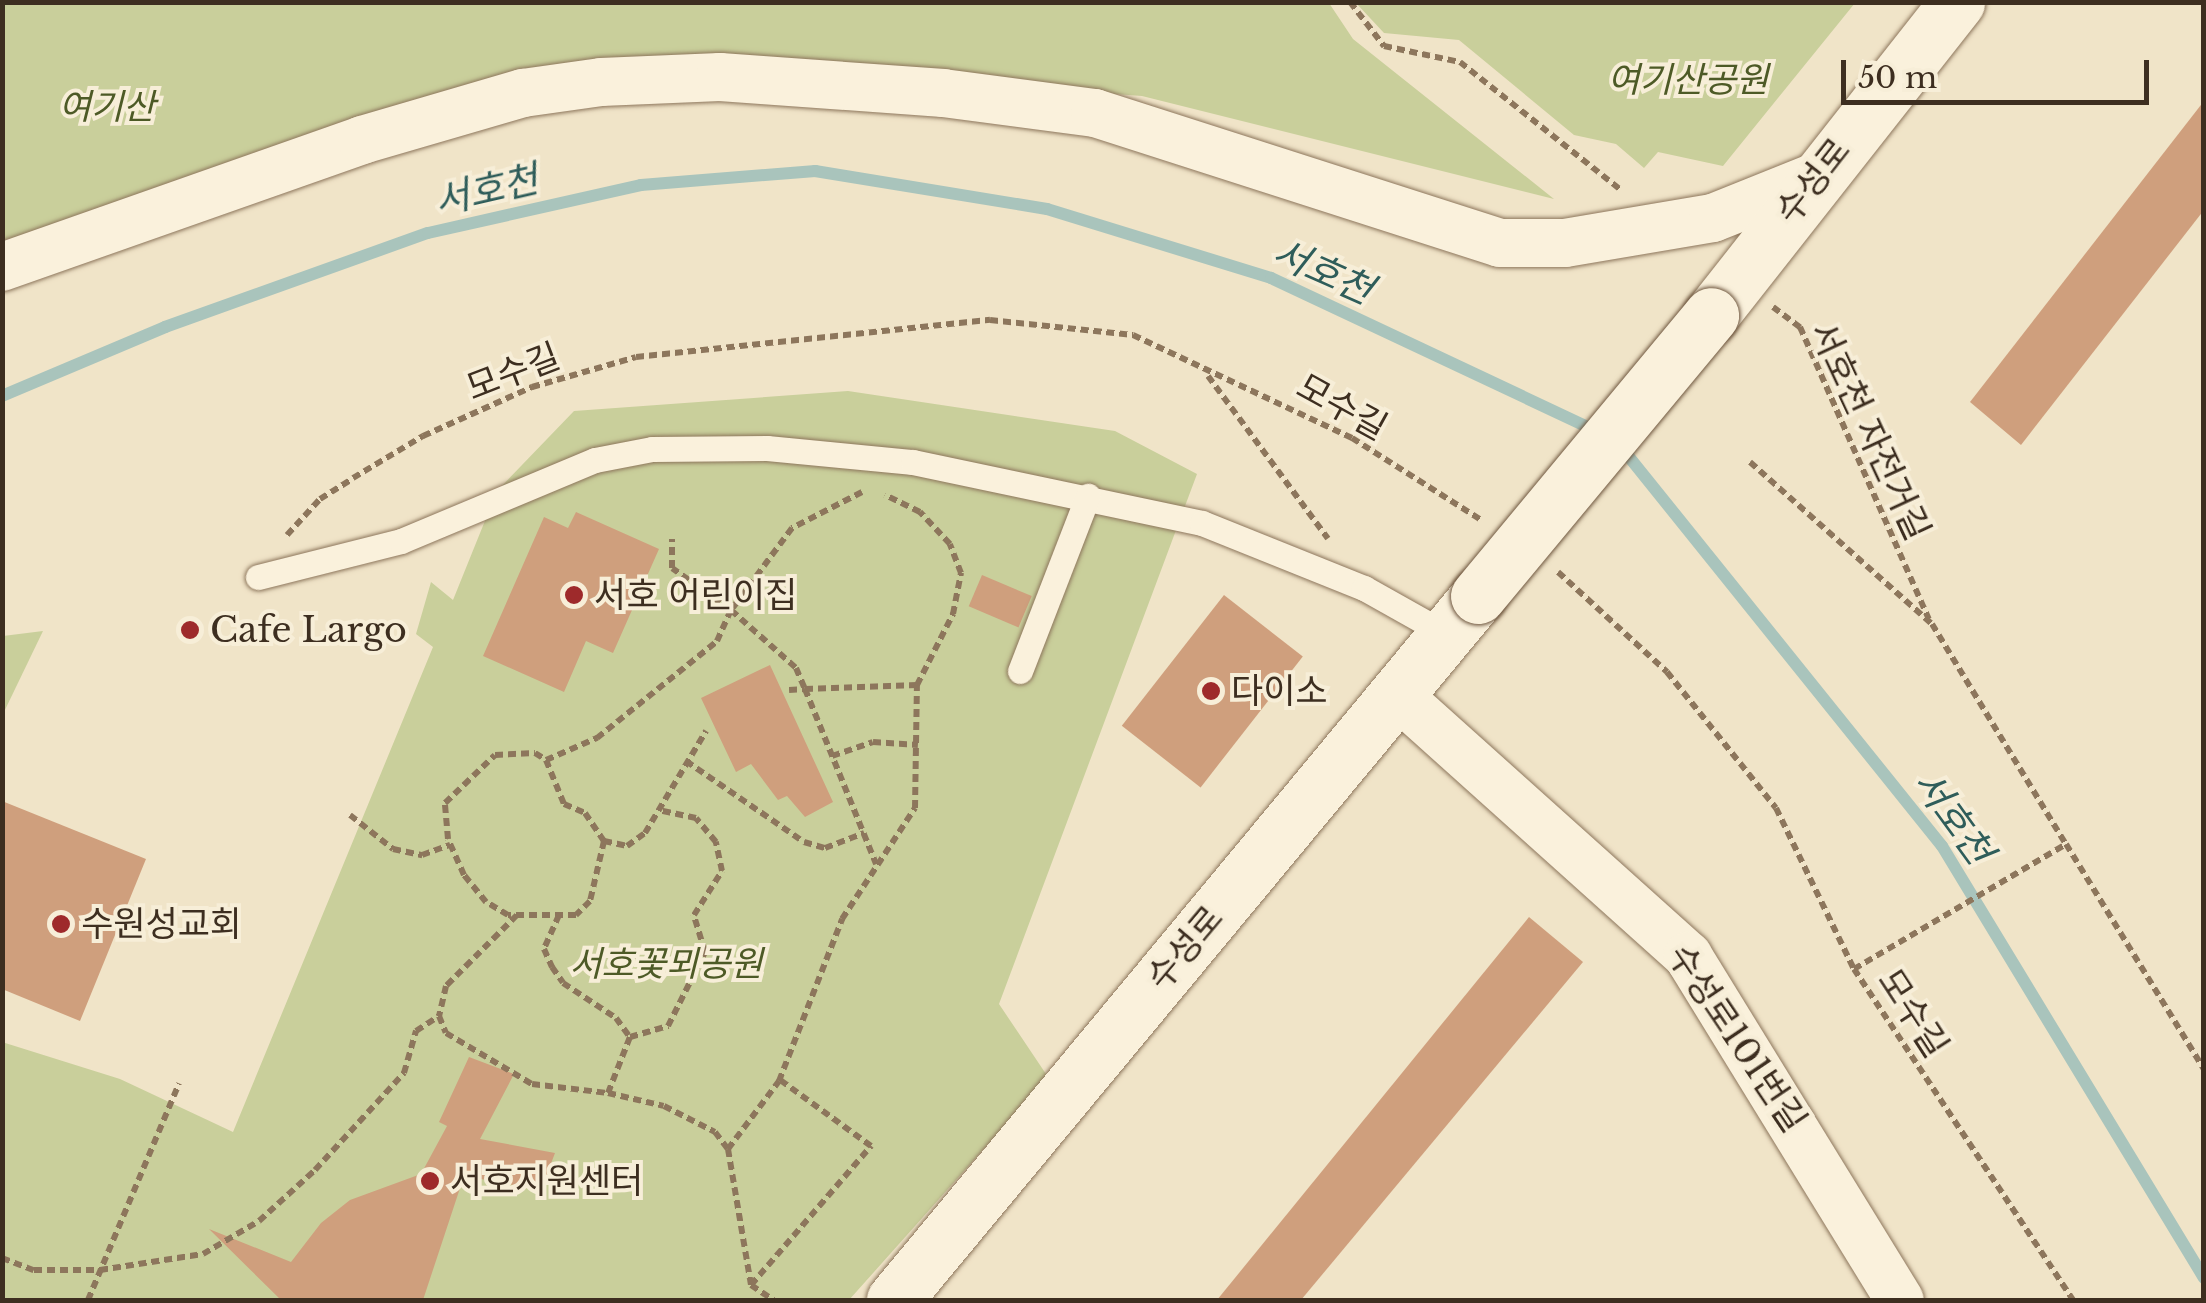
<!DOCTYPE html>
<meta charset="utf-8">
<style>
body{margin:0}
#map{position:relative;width:2206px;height:1303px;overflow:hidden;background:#f0e4c8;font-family:"Libre Baskerville","Noto Sans KR",serif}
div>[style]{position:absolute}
.green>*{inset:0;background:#c9cf9b}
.stream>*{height:12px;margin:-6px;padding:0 6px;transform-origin:6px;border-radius:6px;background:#a9c4bc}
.building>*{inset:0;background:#cf9f7d;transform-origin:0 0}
.path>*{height:6px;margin-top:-3px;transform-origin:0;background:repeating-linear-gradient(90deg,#8d765c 0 8px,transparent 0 13px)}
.roads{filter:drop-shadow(0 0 2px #8d765c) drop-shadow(0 0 2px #8d765c)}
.lane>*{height:25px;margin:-12.5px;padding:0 12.5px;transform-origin:12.5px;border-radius:12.5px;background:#faf1dc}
.street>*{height:48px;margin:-24px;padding:0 24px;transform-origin:24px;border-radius:24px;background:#faf1dc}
.secondary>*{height:55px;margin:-27.5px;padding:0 27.5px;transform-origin:27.5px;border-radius:27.5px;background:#faf1dc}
.bridges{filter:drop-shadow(0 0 2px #6f573f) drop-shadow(0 0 2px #6f573f)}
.secondary-bridge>*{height:55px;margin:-27.5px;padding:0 27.5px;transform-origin:27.5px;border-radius:27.5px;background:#faf1dc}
.dots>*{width:28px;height:28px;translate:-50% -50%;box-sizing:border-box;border:5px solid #f7eed8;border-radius:50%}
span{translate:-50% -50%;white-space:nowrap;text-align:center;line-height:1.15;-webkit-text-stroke:8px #f7eed8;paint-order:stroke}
.park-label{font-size:35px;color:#4d5a26;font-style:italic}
.street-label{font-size:35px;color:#3d2e20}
.poi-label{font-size:35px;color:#3d2e20}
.left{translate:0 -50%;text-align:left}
.water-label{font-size:38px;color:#2f5d5a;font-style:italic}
.frame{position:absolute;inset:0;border:5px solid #3d2e20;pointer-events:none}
.scale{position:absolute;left:1841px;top:60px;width:308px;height:45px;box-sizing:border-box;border:5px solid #3d2e20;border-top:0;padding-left:12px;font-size:30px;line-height:35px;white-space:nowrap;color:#3d2e20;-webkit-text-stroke:8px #f7eed8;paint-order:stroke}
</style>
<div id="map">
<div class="green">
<div style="clip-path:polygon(2px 3px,1329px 3px,1353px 39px,1554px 199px,1142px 96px,648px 60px,3px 250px)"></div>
<div style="clip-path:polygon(1356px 3px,1855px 3px,1723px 166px,1658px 152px,1644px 168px,1616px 144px,1574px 135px,1459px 40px,1384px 33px)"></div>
<div style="clip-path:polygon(848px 391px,1115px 431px,1197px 474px,999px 1004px,1048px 1077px,849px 1300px,3px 1300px,2px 1042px,120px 1079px,233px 1132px,433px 647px,416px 634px,431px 582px,453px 600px,497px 491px,574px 411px)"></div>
<div style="clip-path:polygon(43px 631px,3px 714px,3px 636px)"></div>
</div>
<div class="stream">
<div style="left:2px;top:396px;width:177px;rotate:-22.9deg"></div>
<div style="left:165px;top:327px;width:279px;rotate:-19.7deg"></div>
<div style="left:428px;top:233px;width:218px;rotate:-12.7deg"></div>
<div style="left:641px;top:185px;width:175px;rotate:-4.6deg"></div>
<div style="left:815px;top:171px;width:235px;rotate:9.3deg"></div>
<div style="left:1047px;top:209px;width:234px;rotate:17.1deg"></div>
<div style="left:1271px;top:278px;width:359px;rotate:25.2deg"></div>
<div style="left:1621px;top:447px;width:512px;rotate:51.18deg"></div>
<div style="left:1942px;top:846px;width:505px;rotate:58.76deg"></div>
</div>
<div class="building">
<div style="clip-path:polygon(2204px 101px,2204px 210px,2021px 445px,1970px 402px)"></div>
<div style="clip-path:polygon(576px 512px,659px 549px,613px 653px,586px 641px,564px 692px,483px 656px,544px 517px,568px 528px)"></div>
<div style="left:982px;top:575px;width:54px;height:34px;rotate:23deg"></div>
<div style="left:1224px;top:595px;width:100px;height:166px;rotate:38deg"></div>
<div style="clip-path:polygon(770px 665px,833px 802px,805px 817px,787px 796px,778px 800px,751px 764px,736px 772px,701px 698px)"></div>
<div style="clip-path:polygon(2px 801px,146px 859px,80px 1021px,2px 989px)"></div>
<div style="clip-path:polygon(1529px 917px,1583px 962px,1301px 1300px,1217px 1300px)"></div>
<div style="clip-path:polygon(469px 1057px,514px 1074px,480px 1139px,555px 1153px,541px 1190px,464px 1176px,423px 1300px,281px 1300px,209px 1229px,291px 1262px,321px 1223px,350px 1200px,421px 1174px,447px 1126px,439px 1122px)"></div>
</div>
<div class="path">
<div style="left:1350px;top:2px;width:56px;rotate:52.3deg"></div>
<div style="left:1384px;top:46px;width:78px;rotate:11.9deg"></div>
<div style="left:1460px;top:62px;width:206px;rotate:38.5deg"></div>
<div style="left:1773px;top:307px;width:34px;rotate:37deg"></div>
<div style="left:1800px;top:327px;width:319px;rotate:66.2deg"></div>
<div style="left:1208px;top:376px;width:202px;rotate:53.6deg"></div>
<div style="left:1750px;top:462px;width:244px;rotate:41.7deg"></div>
<div style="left:1932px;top:624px;width:258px;rotate:58.7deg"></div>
<div style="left:862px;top:492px;width:79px;rotate:152.8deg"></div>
<div style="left:792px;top:528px;width:102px;rotate:126.6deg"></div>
<div style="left:731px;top:610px;width:87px;rotate:41.7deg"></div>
<div style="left:796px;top:668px;width:23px;rotate:67deg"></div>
<div style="left:805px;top:689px;width:112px;rotate:-2deg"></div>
<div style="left:287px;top:535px;width:49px;rotate:-47.5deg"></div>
<div style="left:320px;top:499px;width:39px;rotate:-32deg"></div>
<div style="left:353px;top:478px;width:82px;rotate:-31deg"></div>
<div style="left:423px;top:436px;width:120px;rotate:-24.2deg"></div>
<div style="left:532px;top:387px;width:108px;rotate:-16.1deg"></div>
<div style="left:636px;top:357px;width:356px;rotate:-6deg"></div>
<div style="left:990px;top:320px;width:144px;rotate:6deg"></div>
<div style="left:1133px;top:335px;width:242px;rotate:25.2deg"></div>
<div style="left:1352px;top:438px;width:153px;rotate:32.4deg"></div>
<div style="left:1558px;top:572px;width:148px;rotate:42.5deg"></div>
<div style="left:1667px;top:672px;width:174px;rotate:51.3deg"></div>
<div style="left:1776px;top:808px;width:179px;rotate:64.2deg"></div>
<div style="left:1854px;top:969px;width:397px;rotate:56.5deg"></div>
<div style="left:789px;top:690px;width:16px;rotate:-4deg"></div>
<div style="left:805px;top:689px;width:189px;rotate:67.9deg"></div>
<div style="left:832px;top:756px;width:43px;rotate:-18.9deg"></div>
<div style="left:873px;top:742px;width:45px;rotate:3.8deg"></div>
<div style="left:546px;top:760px;width:56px;rotate:-23.3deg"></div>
<div style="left:597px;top:738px;width:154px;rotate:-38.9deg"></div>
<div style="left:717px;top:641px;width:34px;rotate:-66deg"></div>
<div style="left:731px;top:610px;width:72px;rotate:-144.6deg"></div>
<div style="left:672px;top:568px;width:29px;rotate:-90deg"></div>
<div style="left:686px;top:761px;width:143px;rotate:34.5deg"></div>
<div style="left:804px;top:842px;width:22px;rotate:16deg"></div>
<div style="left:825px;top:848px;width:42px;rotate:-21deg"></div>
<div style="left:350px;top:815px;width:55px;rotate:38.3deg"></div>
<div style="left:393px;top:849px;width:30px;rotate:12deg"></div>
<div style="left:422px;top:855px;width:30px;rotate:-20deg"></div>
<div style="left:604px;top:841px;width:62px;rotate:103.1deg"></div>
<div style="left:590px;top:901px;width:20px;rotate:135deg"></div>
<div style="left:576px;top:915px;width:68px;rotate:180deg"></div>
<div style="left:508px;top:915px;width:26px;rotate:-149deg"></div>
<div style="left:486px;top:902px;width:35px;rotate:-129deg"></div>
<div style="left:464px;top:875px;width:39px;rotate:-114deg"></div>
<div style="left:448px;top:839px;width:36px;rotate:-95deg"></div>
<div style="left:445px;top:803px;width:69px;rotate:-43.8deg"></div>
<div style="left:495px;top:755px;width:40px;rotate:-2.9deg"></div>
<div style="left:535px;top:753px;width:13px;rotate:32deg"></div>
<div style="left:546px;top:760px;width:48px;rotate:67.8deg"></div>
<div style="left:564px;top:804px;width:23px;rotate:23deg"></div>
<div style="left:585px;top:813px;width:34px;rotate:56deg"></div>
<div style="left:604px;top:841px;width:24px;rotate:12deg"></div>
<div style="left:627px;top:846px;width:22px;rotate:-36deg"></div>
<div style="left:645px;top:833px;width:119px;rotate:-59.1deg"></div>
<div style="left:517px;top:915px;width:100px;rotate:135deg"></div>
<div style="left:446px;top:986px;width:31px;rotate:103deg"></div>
<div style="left:439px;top:1016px;width:18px;rotate:68deg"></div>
<div style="left:446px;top:1033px;width:100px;rotate:30.7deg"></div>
<div style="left:532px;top:1084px;width:77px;rotate:6.8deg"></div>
<div style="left:608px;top:1093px;width:60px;rotate:-68.6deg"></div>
<div style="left:630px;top:1037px;width:40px;rotate:-16deg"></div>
<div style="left:668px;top:1026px;width:83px;rotate:-63.4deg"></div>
<div style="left:705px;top:952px;width:39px;rotate:-107deg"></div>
<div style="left:694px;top:915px;width:52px;rotate:-57.5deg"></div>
<div style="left:722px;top:871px;width:30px;rotate:-102deg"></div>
<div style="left:716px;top:842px;width:31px;rotate:-130deg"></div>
<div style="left:696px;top:818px;width:35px;rotate:-168deg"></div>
<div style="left:559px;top:915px;width:37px;rotate:114deg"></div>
<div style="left:544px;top:949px;width:20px;rotate:66deg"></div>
<div style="left:552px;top:967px;width:19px;rotate:55deg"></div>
<div style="left:563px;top:983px;width:64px;rotate:33.4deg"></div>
<div style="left:616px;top:1018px;width:24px;rotate:54deg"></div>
<div style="left:1854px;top:969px;width:246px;rotate:-30.5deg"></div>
<div style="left:2066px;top:844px;width:264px;rotate:58.5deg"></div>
<div style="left:608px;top:1093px;width:57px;rotate:13.1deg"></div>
<div style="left:664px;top:1106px;width:57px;rotate:27deg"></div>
<div style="left:715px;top:1132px;width:21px;rotate:53deg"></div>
<div style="left:728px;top:1149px;width:138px;rotate:80.4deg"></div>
<div style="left:751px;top:1285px;width:184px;rotate:-49.2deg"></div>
<div style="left:871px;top:1146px;width:112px;rotate:-144deg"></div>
<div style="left:728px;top:1149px;width:85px;rotate:-53.1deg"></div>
<div style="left:779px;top:1081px;width:174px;rotate:-68.7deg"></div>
<div style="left:842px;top:919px;width:133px;rotate:-56.7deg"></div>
<div style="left:915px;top:808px;width:123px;rotate:-89.1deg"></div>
<div style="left:917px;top:685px;width:80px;rotate:-63.1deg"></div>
<div style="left:953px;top:614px;width:42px;rotate:-79deg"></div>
<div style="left:961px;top:573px;width:31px;rotate:-111deg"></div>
<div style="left:950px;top:544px;width:44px;rotate:-133.2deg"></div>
<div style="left:920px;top:512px;width:39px;rotate:-154deg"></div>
<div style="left:2px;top:1258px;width:34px;rotate:21deg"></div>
<div style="left:34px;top:1270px;width:66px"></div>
<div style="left:100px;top:1270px;width:104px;rotate:-8.8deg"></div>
<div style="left:203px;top:1254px;width:65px;rotate:-30.5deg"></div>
<div style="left:259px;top:1221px;width:76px;rotate:-42.3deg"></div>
<div style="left:315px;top:1170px;width:132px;rotate:-47.5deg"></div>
<div style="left:404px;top:1073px;width:44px;rotate:-74.1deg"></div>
<div style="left:416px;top:1031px;width:27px;rotate:-33deg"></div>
<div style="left:751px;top:1285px;width:27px;rotate:34deg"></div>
<div style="left:88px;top:1300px;width:235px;rotate:-67.2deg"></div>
</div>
<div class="roads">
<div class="lane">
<div style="left:258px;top:577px;width:147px;rotate:-14.1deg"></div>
<div style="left:401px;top:541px;width:210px;rotate:-22.7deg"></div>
<div style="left:595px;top:460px;width:58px;rotate:-10.9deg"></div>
<div style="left:652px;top:449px;width:115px;rotate:-0.5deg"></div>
<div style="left:767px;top:448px;width:147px;rotate:5.5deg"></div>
<div style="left:913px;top:462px;width:295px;rotate:11.9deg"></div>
<div style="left:1202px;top:523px;width:175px;rotate:21.9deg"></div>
<div style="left:1364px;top:588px;width:94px;rotate:29.3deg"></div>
<div style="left:1020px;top:671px;width:188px;rotate:-68.8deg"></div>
</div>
<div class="street">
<div style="left:2px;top:267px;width:382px;rotate:-19.4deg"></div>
<div style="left:362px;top:140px;width:168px;rotate:-16.3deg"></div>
<div style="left:523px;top:93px;width:79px;rotate:-8deg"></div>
<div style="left:601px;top:82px;width:119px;rotate:-2.4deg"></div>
<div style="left:720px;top:77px;width:224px;rotate:4.1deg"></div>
<div style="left:943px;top:93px;width:153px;rotate:7.5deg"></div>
<div style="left:1095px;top:113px;width:425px;rotate:17.8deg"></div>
<div style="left:1500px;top:243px;width:65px"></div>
<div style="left:1565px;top:243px;width:150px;rotate:-9.6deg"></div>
<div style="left:1713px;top:218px;width:108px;rotate:-21.8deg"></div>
<div style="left:1395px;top:693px;width:394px;rotate:41.9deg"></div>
<div style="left:1688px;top:956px;width:404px;rotate:58.4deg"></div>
</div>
<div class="secondary">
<div style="left:1711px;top:315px;width:398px;rotate:-51.8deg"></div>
<div style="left:894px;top:1300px;width:915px;rotate:-50.32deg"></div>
</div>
</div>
<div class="bridges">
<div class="secondary-bridge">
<div style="left:1478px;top:596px;width:365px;rotate:-50.3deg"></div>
</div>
</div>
<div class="dots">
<div style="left:574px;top:595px;background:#9e2a2b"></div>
<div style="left:190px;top:630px;background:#9e2a2b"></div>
<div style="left:1211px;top:691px;background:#9e2a2b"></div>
<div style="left:61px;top:924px;background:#9e2a2b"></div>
<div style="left:430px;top:1181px;background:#9e2a2b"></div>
</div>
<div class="park-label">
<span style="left:1688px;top:80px">여기산공원</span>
<span style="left:107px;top:107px">여기산</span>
<span style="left:666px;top:964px">서호꽃뫼공원</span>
</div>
<div class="street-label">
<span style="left:1813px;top:181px;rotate:-52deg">수성로</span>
<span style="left:513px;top:372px;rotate:-21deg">모수길</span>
<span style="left:1342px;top:407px;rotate:29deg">모수길</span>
<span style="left:1870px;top:431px;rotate:65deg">서호천 자전거길</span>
<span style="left:1185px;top:948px;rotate:-50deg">수성로</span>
<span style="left:1913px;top:1013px;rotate:57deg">모수길</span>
<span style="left:1737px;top:1038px;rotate:56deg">수성로101번길</span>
</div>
<div class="poi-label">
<span class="left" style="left:594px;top:595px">서호 어린이집</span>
<span class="left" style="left:210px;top:630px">Cafe Largo</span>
<span class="left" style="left:1231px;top:691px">다이소</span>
<span class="left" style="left:81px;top:924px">수원성교회</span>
<span class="left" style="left:450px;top:1181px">서호지원센터</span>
</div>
<div class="water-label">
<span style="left:486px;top:190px;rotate:-13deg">서호천</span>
<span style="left:1323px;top:271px;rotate:24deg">서호천</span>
<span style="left:1953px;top:817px;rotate:54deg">서호천</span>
</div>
<div class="frame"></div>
<div class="scale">50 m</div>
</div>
